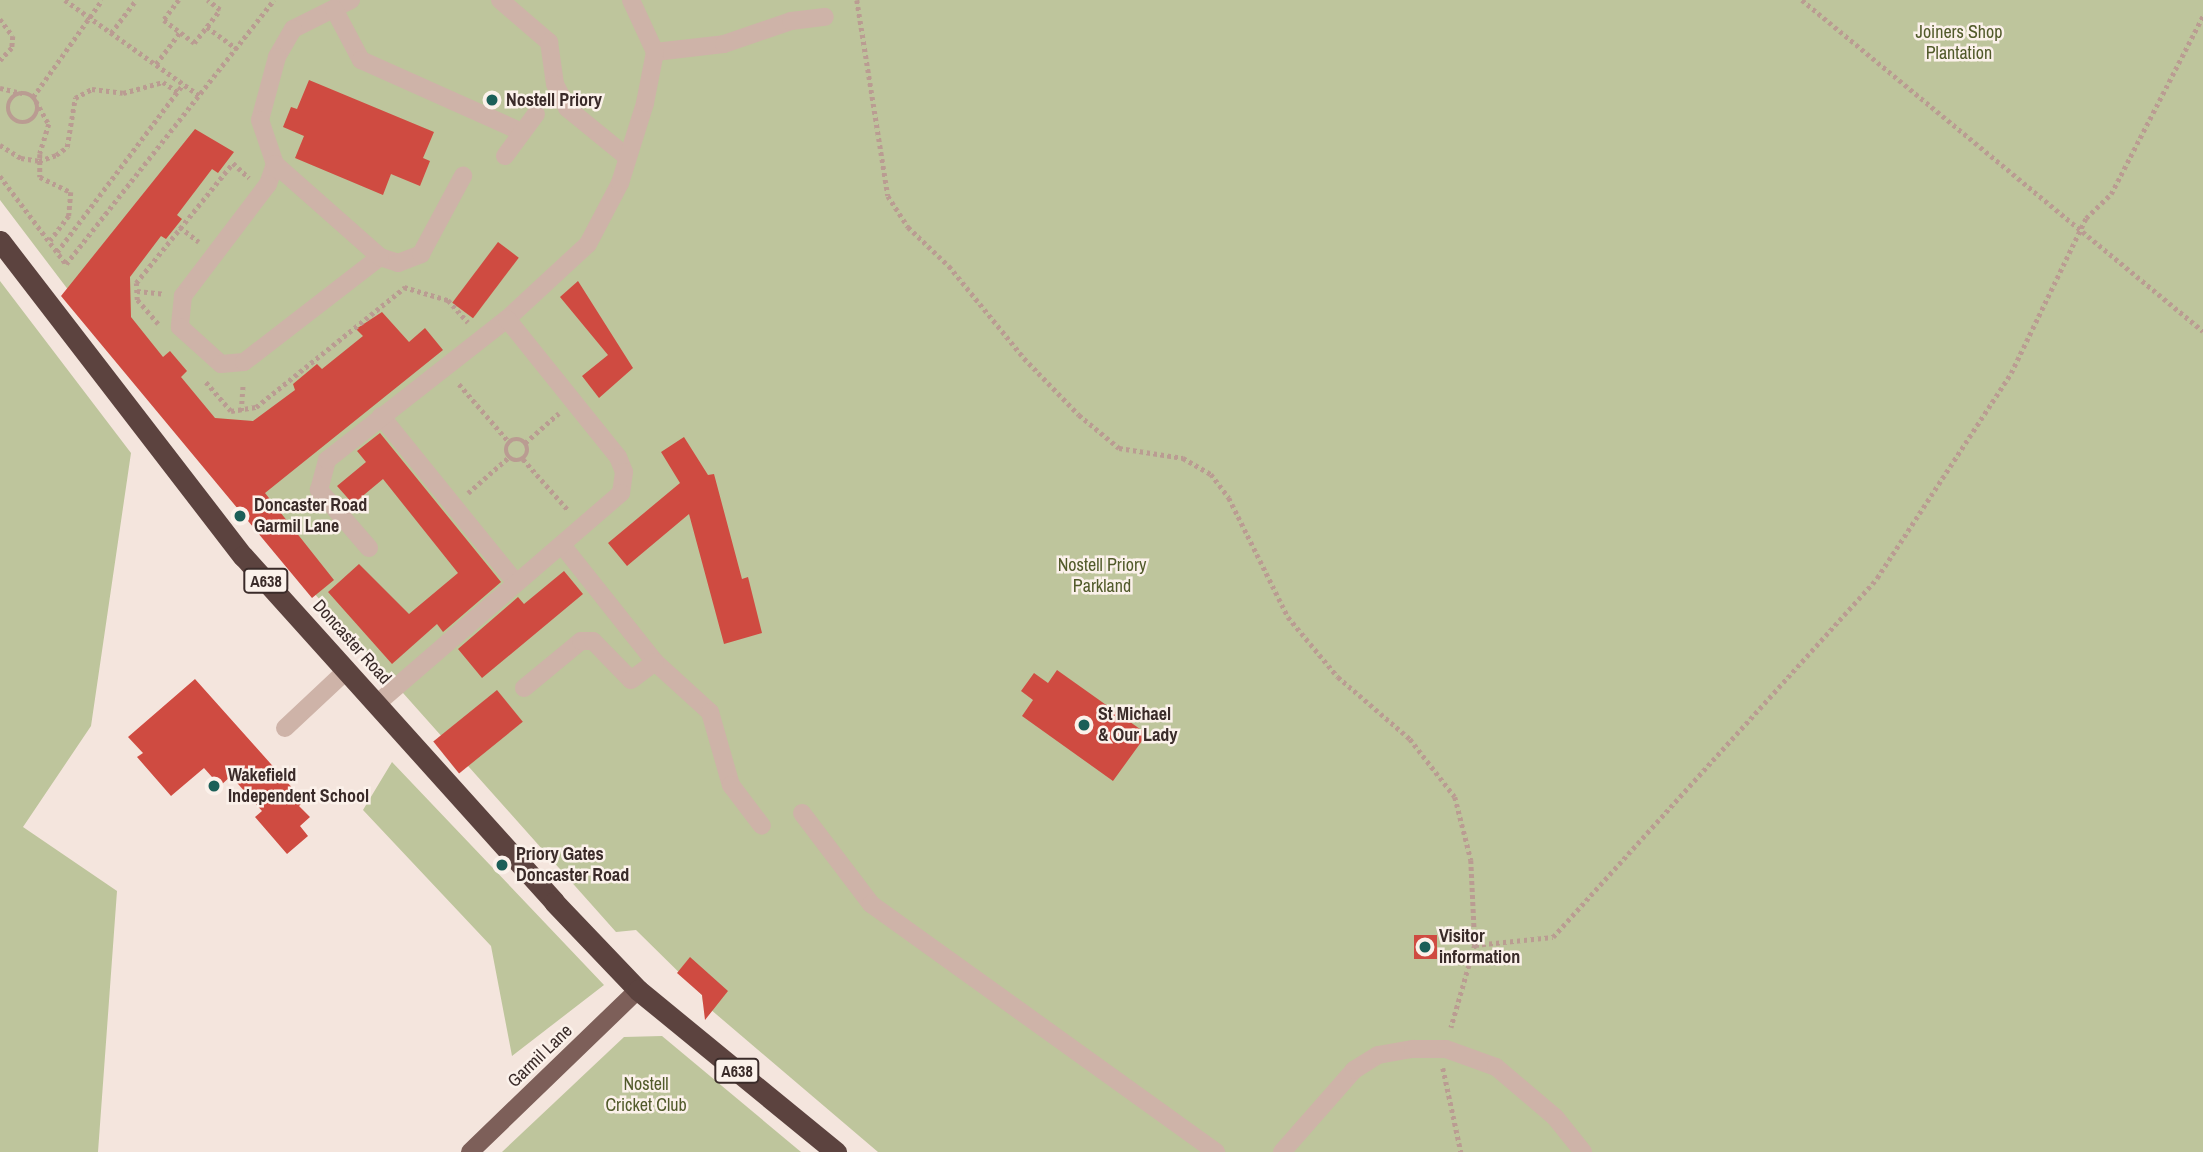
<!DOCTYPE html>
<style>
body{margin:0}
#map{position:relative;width:2203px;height:1152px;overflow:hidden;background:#f4e5dd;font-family:"Archivo Narrow",sans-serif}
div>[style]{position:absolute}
.green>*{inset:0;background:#bec59c}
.building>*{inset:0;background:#cf4b41;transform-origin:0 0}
.path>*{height:4.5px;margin-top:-2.25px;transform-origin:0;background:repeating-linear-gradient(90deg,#ba9c92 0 3.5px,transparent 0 7px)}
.path>.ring{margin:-2.25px;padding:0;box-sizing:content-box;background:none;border:4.5px solid #ba9c92;border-radius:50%}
.minor>*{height:18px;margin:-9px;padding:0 9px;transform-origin:9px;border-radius:9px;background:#ceb3a8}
.major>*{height:18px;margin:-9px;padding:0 9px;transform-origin:9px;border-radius:9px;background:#7d5f59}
.highway>*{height:21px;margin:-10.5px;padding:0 10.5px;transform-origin:10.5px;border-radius:10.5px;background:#5c433f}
.dots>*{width:19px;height:19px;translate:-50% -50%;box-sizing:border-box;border:4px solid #fbf1ea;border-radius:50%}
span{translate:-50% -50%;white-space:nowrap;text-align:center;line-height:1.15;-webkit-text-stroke:5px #fbf1ea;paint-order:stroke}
.shield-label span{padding:2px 5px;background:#fbf1ea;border:2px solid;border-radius:5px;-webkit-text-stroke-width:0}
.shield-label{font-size:16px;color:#3a2b29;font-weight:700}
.park-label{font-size:18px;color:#515a2a}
.poi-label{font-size:18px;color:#3a2b29;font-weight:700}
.left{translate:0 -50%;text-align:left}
.street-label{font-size:18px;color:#3a2b29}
</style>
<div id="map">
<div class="green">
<div style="clip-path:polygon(0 0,2203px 0,2203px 1152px,878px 1152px,703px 1003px,702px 995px,636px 930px,616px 932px,231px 500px,66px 287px,0 200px)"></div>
<div style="clip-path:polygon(0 281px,131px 453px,91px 726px,23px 827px,117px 891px,98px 1152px,0 1152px)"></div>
<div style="clip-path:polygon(392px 762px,604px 985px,512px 1056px,491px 946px,363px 810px)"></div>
<div style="clip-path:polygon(662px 1036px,801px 1152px,502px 1152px,624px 1037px)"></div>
</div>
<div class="building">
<div style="clip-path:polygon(309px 80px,434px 132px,423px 158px,430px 161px,420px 186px,391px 174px,383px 195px,295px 158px,304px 136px,283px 127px,291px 107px,297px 109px)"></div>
<div style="clip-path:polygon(195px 129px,234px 152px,218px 173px,212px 169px,177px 215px,182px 219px,166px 239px,161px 236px,130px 277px,131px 317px,163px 357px,170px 351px,187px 371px,181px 377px,215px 418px,253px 421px,295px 390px,293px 384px,317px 364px,322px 369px,363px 336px,356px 329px,382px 312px,409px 342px,425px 328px,443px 350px,265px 493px,334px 580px,312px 598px,61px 296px)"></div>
<div style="left:498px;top:242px;width:26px;height:76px;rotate:37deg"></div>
<div style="clip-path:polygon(578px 281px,633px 368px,599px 398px,582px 376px,608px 355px,560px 297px)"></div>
<div style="clip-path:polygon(380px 433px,501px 582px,443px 632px,437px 624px,392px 664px,328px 592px,359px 564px,409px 614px,458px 573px,383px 479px,353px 504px,337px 486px,366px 462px,357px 451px)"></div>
<div style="clip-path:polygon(684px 437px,708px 475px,714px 474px,742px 579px,748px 577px,762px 633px,724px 644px,689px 514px,627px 566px,608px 543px,680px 483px,661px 452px)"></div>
<div style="clip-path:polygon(564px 571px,583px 594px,482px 678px,458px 649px,518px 597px,524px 604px)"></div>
<div style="clip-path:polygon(1057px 670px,1147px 734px,1113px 781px,1022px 716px,1033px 700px,1021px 691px,1034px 673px,1048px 683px)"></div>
<div style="clip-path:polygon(195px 679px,304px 801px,299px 806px,310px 817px,300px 826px,308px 836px,287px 854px,255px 817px,262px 811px,231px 776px,220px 786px,204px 768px,171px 796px,137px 757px,143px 753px,128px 737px)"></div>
<div style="left:497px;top:690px;width:41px;height:82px;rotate:51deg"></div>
<div style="left:1414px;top:935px;width:23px;height:24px"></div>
<div style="clip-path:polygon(690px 957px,728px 991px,705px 1020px,702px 995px,677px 973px)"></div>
</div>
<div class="path">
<div style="left:65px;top:0;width:166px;rotate:35.4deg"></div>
<div style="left:179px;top:0;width:25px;rotate:127deg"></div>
<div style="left:164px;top:20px;width:38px;rotate:37deg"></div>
<div style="left:194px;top:43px;width:42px;rotate:-51.8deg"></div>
<div style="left:220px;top:10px;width:16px;rotate:-142deg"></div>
<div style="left:857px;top:0;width:198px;rotate:81deg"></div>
<div style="left:888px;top:196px;width:37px;rotate:57deg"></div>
<div style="left:908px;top:227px;width:57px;rotate:43.6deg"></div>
<div style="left:949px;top:266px;width:119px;rotate:50.8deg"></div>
<div style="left:1024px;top:358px;width:79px;rotate:46deg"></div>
<div style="left:1079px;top:415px;width:52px;rotate:39.5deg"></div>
<div style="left:1119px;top:448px;width:65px;rotate:8.9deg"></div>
<div style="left:1183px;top:458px;width:32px;rotate:30deg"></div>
<div style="left:1211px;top:474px;width:30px;rotate:53deg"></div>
<div style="left:1229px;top:498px;width:133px;rotate:63.6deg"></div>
<div style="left:1288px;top:617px;width:78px;rotate:50.2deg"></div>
<div style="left:1338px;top:677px;width:95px;rotate:40.7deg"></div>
<div style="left:1410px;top:739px;width:73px;rotate:52.2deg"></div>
<div style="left:1455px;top:797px;width:65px;rotate:75.7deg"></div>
<div style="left:1471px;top:860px;width:85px;rotate:87.3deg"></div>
<div style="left:1475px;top:945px;width:86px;rotate:106.1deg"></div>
<div style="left:1802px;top:0;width:520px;rotate:39.54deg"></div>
<div style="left:0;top:19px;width:21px;rotate:53deg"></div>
<div style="left:13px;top:36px;width:12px;rotate:95deg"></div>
<div style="left:12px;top:48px;width:18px;rotate:133deg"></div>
<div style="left:207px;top:27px;width:37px;rotate:36deg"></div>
<div style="left:111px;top:33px;width:41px;rotate:-52.9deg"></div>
<div style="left:156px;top:64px;width:40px;rotate:-53deg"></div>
<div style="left:0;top:88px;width:23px;rotate:13deg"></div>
<div class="ring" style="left:8px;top:93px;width:25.5px;height:25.5px"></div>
<div style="left:33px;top:97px;width:119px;rotate:-54.6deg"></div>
<div style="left:36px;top:101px;width:26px;rotate:61deg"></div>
<div style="left:49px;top:124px;width:31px;rotate:107deg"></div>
<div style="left:40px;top:154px;width:23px;rotate:90deg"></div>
<div style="left:40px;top:177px;width:34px;rotate:26deg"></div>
<div style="left:71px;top:192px;width:24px;rotate:95deg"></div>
<div style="left:69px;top:216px;width:31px;rotate:127deg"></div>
<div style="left:0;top:145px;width:25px;rotate:32deg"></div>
<div style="left:21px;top:158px;width:18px;rotate:9deg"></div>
<div style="left:39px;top:161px;width:18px;rotate:-19deg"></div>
<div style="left:56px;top:155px;width:14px;rotate:-36deg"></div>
<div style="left:67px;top:147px;width:50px;rotate:-80.7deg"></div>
<div style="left:75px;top:98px;width:19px;rotate:-28deg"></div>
<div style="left:92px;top:89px;width:31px;rotate:7deg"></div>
<div style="left:123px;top:93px;width:41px;rotate:-15.4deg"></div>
<div style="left:163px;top:82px;width:18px;rotate:34deg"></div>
<div style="left:0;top:176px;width:110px;rotate:53.1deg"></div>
<div style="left:66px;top:264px;width:336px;rotate:-51.8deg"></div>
<div style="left:180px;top:227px;width:24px;rotate:38deg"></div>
<div style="left:57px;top:252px;width:210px;rotate:-53.1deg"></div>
<div style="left:404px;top:287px;width:46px;rotate:16.5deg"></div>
<div style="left:448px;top:300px;width:30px;rotate:48deg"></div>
<div style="left:137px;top:291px;width:27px;rotate:6deg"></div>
<div style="left:158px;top:324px;width:32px;rotate:-131deg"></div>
<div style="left:137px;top:300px;width:17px;rotate:-93deg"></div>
<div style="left:136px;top:283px;width:154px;rotate:-51.1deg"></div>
<div style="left:233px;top:163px;width:22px;rotate:43deg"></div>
<div style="left:206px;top:382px;width:38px;rotate:49deg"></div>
<div style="left:231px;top:411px;width:25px;rotate:-9deg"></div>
<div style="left:256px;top:407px;width:191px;rotate:-38.8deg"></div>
<div style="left:459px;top:384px;width:77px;rotate:49.2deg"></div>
<div style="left:241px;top:411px;width:27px;rotate:-86deg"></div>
<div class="ring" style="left:506px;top:439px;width:17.5px;height:17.5px"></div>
<div style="left:525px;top:443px;width:45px;rotate:-41.4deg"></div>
<div style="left:523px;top:459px;width:69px;rotate:48.5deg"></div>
<div style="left:468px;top:493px;width:55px;rotate:-41.3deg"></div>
<div style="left:1475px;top:945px;width:78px;rotate:-5.9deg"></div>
<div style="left:1553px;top:937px;width:484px;rotate:-47.9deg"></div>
<div style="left:1877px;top:578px;width:245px;rotate:-56.8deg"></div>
<div style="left:2011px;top:373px;width:172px;rotate:-64.2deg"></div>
<div style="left:2086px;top:218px;width:35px;rotate:-44deg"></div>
<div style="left:2111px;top:194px;width:200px;rotate:-62.7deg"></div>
<div style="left:1443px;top:1068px;width:86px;rotate:77.9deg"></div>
</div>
<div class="minor">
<div style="left:351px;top:0;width:65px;rotate:153.4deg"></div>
<div style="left:293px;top:29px;width:32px;rotate:120deg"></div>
<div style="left:277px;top:57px;width:65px;rotate:105.1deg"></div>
<div style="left:260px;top:120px;width:46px;rotate:71.2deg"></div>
<div style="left:275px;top:164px;width:21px;rotate:109deg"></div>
<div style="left:268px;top:184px;width:141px;rotate:127.2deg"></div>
<div style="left:183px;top:296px;width:31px;rotate:96deg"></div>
<div style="left:180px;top:327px;width:55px;rotate:42.1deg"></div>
<div style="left:221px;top:364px;width:23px;rotate:-5deg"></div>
<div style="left:244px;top:362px;width:172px;rotate:-37.7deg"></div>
<div style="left:380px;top:257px;width:19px;rotate:18deg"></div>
<div style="left:398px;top:263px;width:25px;rotate:-21deg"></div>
<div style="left:421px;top:254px;width:89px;rotate:-61.7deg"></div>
<div style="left:500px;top:0;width:65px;rotate:40.6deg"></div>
<div style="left:549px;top:42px;width:42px;rotate:81.9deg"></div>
<div style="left:555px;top:84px;width:27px;rotate:63deg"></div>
<div style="left:567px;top:108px;width:77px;rotate:39.2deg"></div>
<div style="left:334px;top:9px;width:58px;rotate:62.1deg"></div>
<div style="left:361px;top:60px;width:176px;rotate:24.1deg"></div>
<div style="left:655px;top:52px;width:69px;rotate:-6.6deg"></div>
<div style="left:724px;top:44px;width:71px;rotate:-18.9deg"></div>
<div style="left:791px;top:21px;width:34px;rotate:-7deg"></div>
<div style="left:505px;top:156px;width:52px;rotate:-53.6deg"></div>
<div style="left:275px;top:164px;width:140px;rotate:41.5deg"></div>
<div style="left:507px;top:319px;width:110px;rotate:-42.8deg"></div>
<div style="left:588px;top:244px;width:69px;rotate:-62.3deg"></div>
<div style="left:620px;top:183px;width:84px;rotate:-72.6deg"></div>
<div style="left:645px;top:103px;width:52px;rotate:-78.9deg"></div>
<div style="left:655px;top:52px;width:57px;rotate:-114.8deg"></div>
<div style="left:381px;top:416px;width:215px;rotate:51deg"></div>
<div style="left:562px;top:545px;width:149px;rotate:51.5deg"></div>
<div style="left:655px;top:662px;width:74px;rotate:42.3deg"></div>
<div style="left:710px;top:712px;width:76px;rotate:74deg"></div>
<div style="left:731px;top:785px;width:51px;rotate:52.9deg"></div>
<div style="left:369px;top:548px;width:77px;rotate:-130.8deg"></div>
<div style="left:319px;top:490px;width:31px;rotate:-75deg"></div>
<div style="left:327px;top:460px;width:229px;rotate:-38.1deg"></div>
<div style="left:507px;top:319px;width:177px;rotate:51.2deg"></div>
<div style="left:618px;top:457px;width:16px;rotate:68deg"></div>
<div style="left:624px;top:472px;width:21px;rotate:98deg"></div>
<div style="left:621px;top:493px;width:321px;rotate:139.2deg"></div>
<div style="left:524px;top:688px;width:74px;rotate:-39.5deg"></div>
<div style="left:581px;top:641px;width:12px"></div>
<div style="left:593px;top:641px;width:54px;rotate:45.7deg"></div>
<div style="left:631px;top:680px;width:30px;rotate:-37deg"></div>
<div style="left:285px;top:728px;width:85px;rotate:-43.1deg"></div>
<div style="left:802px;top:813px;width:114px;rotate:52.8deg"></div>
<div style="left:871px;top:904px;width:425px;rotate:35.7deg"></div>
<div style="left:1282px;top:1152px;width:109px;rotate:-48.7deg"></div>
<div style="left:1354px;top:1070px;width:28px;rotate:-32deg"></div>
<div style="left:1378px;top:1055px;width:36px;rotate:-10deg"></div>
<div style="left:1413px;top:1049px;width:33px"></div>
<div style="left:1446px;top:1049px;width:53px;rotate:19.8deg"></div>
<div style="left:1496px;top:1067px;width:77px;rotate:40.3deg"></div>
<div style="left:1555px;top:1117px;width:45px;rotate:51.3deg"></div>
</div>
<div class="major">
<div style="left:470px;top:1152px;width:233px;rotate:-44deg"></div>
</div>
<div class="highway">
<div style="left:0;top:241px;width:398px;rotate:52.4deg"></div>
<div style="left:243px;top:556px;width:465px;rotate:48deg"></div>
<div style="left:554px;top:902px;width:122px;rotate:46.3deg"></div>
<div style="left:638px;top:990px;width:256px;rotate:39.3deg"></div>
</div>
<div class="dots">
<div style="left:492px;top:100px;background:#1b5f58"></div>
<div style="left:240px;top:516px;background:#1b5f58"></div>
<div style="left:1084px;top:725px;background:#1b5f58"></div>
<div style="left:214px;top:786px;background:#1b5f58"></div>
<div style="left:502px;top:865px;background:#1b5f58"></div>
<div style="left:1425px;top:947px;background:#1b5f58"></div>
</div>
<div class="shield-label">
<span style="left:266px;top:581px">A638</span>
<span style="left:737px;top:1071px">A638</span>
</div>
<div class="park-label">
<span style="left:1959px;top:43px">Joiners Shop<br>Plantation</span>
<span style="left:1102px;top:576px">Nostell Priory<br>Parkland</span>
<span style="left:646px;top:1095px">Nostell<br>Cricket Club</span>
</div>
<div class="poi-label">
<span class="left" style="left:506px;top:100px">Nostell Priory</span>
<span class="left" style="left:254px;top:516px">Doncaster Road<br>Garmil Lane</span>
<span class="left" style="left:1098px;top:725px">St Michael<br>&amp; Our Lady</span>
<span class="left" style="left:228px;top:786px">Wakefield<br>Independent School</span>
<span class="left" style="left:516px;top:865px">Priory Gates<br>Doncaster Road</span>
<span class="left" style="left:1439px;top:947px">Visitor<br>information</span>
</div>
<div class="street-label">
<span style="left:352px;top:642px;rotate:48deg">Doncaster Road</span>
<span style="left:540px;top:1056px;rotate:-44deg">Garmil Lane</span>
</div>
</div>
